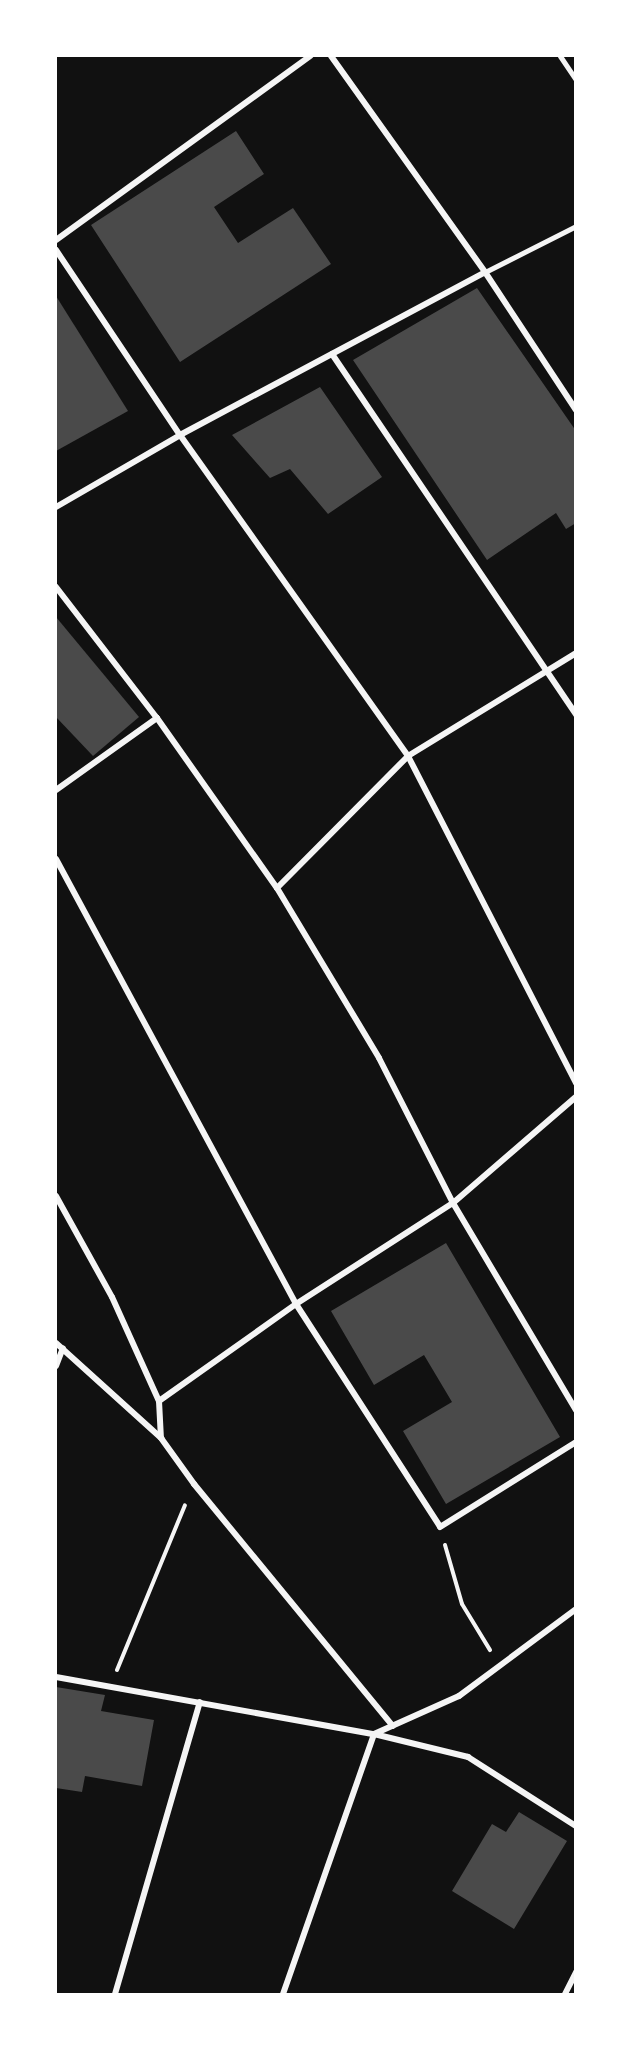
<!DOCTYPE html>
<style>
body{margin:0}
#map{position:relative;width:631px;height:2050px;overflow:hidden;background:#111;font-family:Signika,sans-serif}
div>[style]{position:absolute}
.building>*{inset:0;background:#4a4a4a}
.path>*{height:4px;margin:-2px;padding:0 2px;transform-origin:2px;border-radius:2px;background:#f5f5f5}
.pedestrian>*{height:5px;margin:-2.5px;padding:0 2.5px;transform-origin:2.5px;border-radius:2.5px;background:#f5f5f5}
.minor>*{height:6px;margin:-3px;padding:0 3px;transform-origin:3px;border-radius:3px;background:#f5f5f5}
span{translate:-50% -50%;white-space:nowrap;text-align:center;line-height:1.15;-webkit-text-stroke:6px #fff;paint-order:stroke}
.frame{position:absolute;inset:0;border:57px solid #fff;pointer-events:none}
</style>
<div id="map">
<div class="building">
<div style="clip-path:polygon(236px 131px,264px 174px,214px 207px,238px 243px,293px 208px,331px 264px,180px 362px,91px 225px)"></div>
<div style="clip-path:polygon(477px 288px,576px 431px,576px 523px,566px 529px,556px 513px,487px 560px,353px 360px)"></div>
<div style="clip-path:polygon(56px 296px,128px 411px,56px 451px)"></div>
<div style="clip-path:polygon(320px 387px,382px 477px,328px 514px,290px 469px,270px 478px,232px 435px)"></div>
<div style="clip-path:polygon(56px 617px,139px 717px,93px 756px,56px 717px)"></div>
<div style="clip-path:polygon(446px 1243px,560px 1437px,446px 1504px,403px 1431px,452px 1402px,424px 1355px,374px 1385px,331px 1311px)"></div>
<div style="clip-path:polygon(56px 1687px,105px 1695px,101px 1711px,154px 1720px,142px 1786px,85px 1776px,82px 1792px,56px 1788px)"></div>
<div style="clip-path:polygon(519px 1812px,567px 1841px,514px 1929px,452px 1891px,492px 1824px,506px 1832px)"></div>
</div>
<div class="path">
<div style="left:445px;top:1545px;width:61px;rotate:73.9deg"></div>
<div style="left:462px;top:1604px;width:54px;rotate:58.7deg"></div>
<div style="left:117px;top:1670px;width:178px;rotate:-67.6deg"></div>
</div>
<div class="pedestrian">
<div style="left:560px;top:56px;width:29px;rotate:56deg"></div>
<div style="left:485px;top:272px;width:102px;rotate:-26.8deg"></div>
</div>
<div class="minor">
<div style="left:331px;top:56px;width:265px;rotate:54.5deg"></div>
<div style="left:485px;top:272px;width:165px;rotate:56.6deg"></div>
<div style="left:56px;top:240px;width:314px;rotate:-35.9deg"></div>
<div style="left:56px;top:250px;width:223px;rotate:56.2deg"></div>
<div style="left:180px;top:435px;width:394px;rotate:54.6deg"></div>
<div style="left:408px;top:756px;width:368px;rotate:62.8deg"></div>
<div style="left:332px;top:354px;width:436px;rotate:55.9deg"></div>
<div style="left:56px;top:507px;width:143px;rotate:-30.1deg"></div>
<div style="left:180px;top:435px;width:346px;rotate:-28.1deg"></div>
<div style="left:56px;top:587px;width:165px;rotate:52.4deg"></div>
<div style="left:157px;top:718px;width:208px;rotate:54.8deg"></div>
<div style="left:277px;top:888px;width:198px;rotate:59deg"></div>
<div style="left:379px;top:1058px;width:163px;rotate:63deg"></div>
<div style="left:453px;top:1203px;width:241px;rotate:59.3deg"></div>
<div style="left:56px;top:790px;width:124px;rotate:-35.5deg"></div>
<div style="left:56px;top:859px;width:506px;rotate:61.66deg"></div>
<div style="left:296px;top:1304px;width:265px;rotate:57.1deg"></div>
<div style="left:440px;top:1527px;width:160px;rotate:-32deg"></div>
<div style="left:277px;top:888px;width:186px;rotate:-45.2deg"></div>
<div style="left:408px;top:756px;width:197px;rotate:-31.5deg"></div>
<div style="left:56px;top:1196px;width:115px;rotate:61deg"></div>
<div style="left:112px;top:1297px;width:114px;rotate:65.7deg"></div>
<div style="left:159px;top:1401px;width:36px;rotate:87deg"></div>
<div style="left:56px;top:1343px;width:142px;rotate:42.1deg"></div>
<div style="left:161px;top:1438px;width:57px;rotate:54.3deg"></div>
<div style="left:194px;top:1484px;width:313px;rotate:50.6deg"></div>
<div style="left:56px;top:1366px;width:19px;rotate:-69deg"></div>
<div style="left:159px;top:1401px;width:168px;rotate:-35.3deg"></div>
<div style="left:296px;top:1304px;width:187px;rotate:-32.8deg"></div>
<div style="left:453px;top:1203px;width:162px;rotate:-40.8deg"></div>
<div style="left:56px;top:1677px;width:323px;rotate:10.2deg"></div>
<div style="left:374px;top:1734px;width:97px;rotate:13.7deg"></div>
<div style="left:468px;top:1757px;width:128px;rotate:32.6deg"></div>
<div style="left:374px;top:1734px;width:93px;rotate:-24.1deg"></div>
<div style="left:459px;top:1696px;width:146px;rotate:-36.6deg"></div>
<div style="left:115px;top:1994px;width:304px;rotate:-73.8deg"></div>
<div style="left:283px;top:1994px;width:275px;rotate:-70.7deg"></div>
<div style="left:565px;top:1994px;width:25px;rotate:-63deg"></div>
</div>
<div class="frame"></div>
</div>
